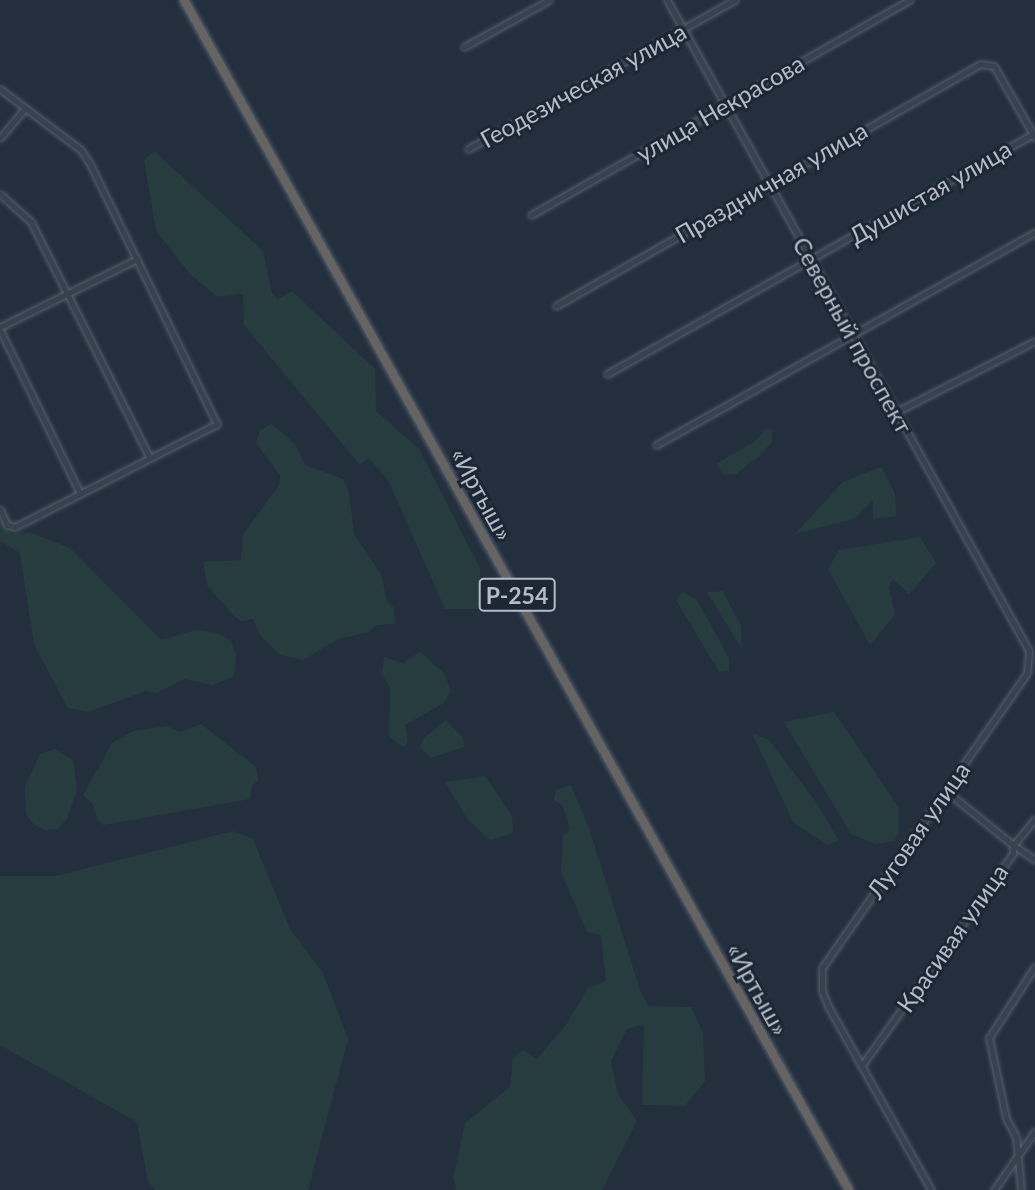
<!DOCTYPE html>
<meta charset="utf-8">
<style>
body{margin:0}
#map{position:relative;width:1035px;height:1190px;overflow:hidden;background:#242f3e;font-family:Lato,sans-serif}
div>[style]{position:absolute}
.green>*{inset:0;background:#263c3f}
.roads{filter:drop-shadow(0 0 2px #565f6c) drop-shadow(0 0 2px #565f6c)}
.minor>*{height:5px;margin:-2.5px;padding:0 2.5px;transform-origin:2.5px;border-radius:2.5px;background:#38414e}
.trunk>*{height:8px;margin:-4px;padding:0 4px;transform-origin:4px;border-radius:4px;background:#656462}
span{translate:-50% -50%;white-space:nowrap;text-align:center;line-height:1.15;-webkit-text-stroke:6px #1d2633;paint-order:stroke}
.shield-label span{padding:2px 5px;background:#1d2633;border:2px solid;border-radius:5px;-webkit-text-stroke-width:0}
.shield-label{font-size:23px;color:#b4bcc9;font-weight:700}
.street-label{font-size:24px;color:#b4bcc9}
</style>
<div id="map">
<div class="green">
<div style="clip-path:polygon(154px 151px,263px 251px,272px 293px,278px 299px,292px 291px,375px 369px,376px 411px,419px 449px,480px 568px,480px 609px,445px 609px,388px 480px,369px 458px,360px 465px,244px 325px,243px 294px,217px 297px,191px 275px,156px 231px,144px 160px)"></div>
<div style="clip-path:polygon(271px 424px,294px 443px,305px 465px,343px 479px,349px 492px,354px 534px,381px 574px,387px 601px,394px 608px,395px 624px,377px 625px,368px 632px,338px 639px,303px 660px,280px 655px,260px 635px,253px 619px,241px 621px,232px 614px,207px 585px,203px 562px,241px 560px,243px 535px,279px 485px,280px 475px,256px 443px,260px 430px)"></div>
<div style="clip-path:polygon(766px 429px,772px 430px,772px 442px,759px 456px,736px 474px,724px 475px,716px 464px,754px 442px)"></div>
<div style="clip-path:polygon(877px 468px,882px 468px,895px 494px,896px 516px,873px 519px,873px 500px,854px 519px,795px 534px,843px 482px)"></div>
<div style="clip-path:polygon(0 521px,11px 534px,29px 532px,70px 548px,161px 640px,196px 630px,218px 633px,231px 641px,236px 655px,234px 676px,213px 685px,184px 679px,156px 693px,146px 691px,88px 712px,68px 708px,34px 645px,20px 553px,0 541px)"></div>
<div style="clip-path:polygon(920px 537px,936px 563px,909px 594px,893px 579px,889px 588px,895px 614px,870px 645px,828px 569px,839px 550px)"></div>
<div style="clip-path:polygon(723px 591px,741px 626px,742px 649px,707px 592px)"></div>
<div style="clip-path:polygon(682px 592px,697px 600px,729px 658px,729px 671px,719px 672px,676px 600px)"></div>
<div style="clip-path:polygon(420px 652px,444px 673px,451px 691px,444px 703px,405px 725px,408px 742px,403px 747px,389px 736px,390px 688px,382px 674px,384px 657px,403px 663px)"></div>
<div style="clip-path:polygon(834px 712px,899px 808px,899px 832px,894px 841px,875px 844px,851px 834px,784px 722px)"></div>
<div style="clip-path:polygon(446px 720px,463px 738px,464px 747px,431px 758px,420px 747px,423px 739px)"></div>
<div style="clip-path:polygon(201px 724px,256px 767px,258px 781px,252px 785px,250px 799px,103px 825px,97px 820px,93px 804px,83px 795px,113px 742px,134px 731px,167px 726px,180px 732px)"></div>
<div style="clip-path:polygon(752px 733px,769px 740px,816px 802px,839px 841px,827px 845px,793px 822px)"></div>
<div style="clip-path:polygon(55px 749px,73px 760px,77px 789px,67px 819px,57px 829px,45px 830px,34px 825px,26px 814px,25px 787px,40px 754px)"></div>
<div style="clip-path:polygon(485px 776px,512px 816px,513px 833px,490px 840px,468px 820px,445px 782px)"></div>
<div style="clip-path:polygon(571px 785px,589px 828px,640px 990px,648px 1006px,691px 1007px,703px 1033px,705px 1081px,685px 1106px,642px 1105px,644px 1024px,627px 1029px,611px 1061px,618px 1094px,637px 1121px,602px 1190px,457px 1190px,453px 1178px,465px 1123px,510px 1087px,513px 1058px,523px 1050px,537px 1059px,566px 1025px,588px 988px,606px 981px,601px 935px,587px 932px,561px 872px,563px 836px,570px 829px,563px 806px,554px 800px,556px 790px)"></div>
<div style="clip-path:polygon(233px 831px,253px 839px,290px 929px,323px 973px,348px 1039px,308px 1190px,156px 1190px,148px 1182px,137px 1122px,0 1045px,0 876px,56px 876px)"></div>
</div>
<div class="roads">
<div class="minor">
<div style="left:667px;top:0;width:745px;rotate:60.92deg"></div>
<div style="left:1029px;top:651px;width:22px;rotate:95deg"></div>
<div style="left:1027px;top:673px;width:359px;rotate:124.8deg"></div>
<div style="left:822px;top:968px;width:23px;rotate:90deg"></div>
<div style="left:822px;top:991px;width:18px;rotate:68deg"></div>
<div style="left:829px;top:1008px;width:209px;rotate:60.7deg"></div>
<div style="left:464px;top:47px;width:97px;rotate:-28.9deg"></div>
<div style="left:0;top:89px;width:101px;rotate:37deg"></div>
<div style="left:81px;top:150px;width:17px;rotate:57deg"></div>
<div style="left:90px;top:164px;width:289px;rotate:64deg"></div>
<div style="left:217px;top:424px;width:227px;rotate:153deg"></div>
<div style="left:15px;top:527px;width:8px;rotate:-166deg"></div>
<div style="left:7px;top:525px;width:17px;rotate:-114deg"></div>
<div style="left:0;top:138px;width:39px;rotate:-50deg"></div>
<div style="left:468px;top:149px;width:306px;rotate:-29.2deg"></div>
<div style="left:0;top:194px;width:42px;rotate:42.1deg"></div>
<div style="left:31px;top:222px;width:263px;rotate:63.3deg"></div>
<div style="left:531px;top:215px;width:436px;rotate:-29.6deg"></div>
<div style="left:556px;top:306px;width:488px;rotate:-29.7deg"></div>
<div style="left:980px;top:64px;width:14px;rotate:8deg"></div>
<div style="left:994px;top:66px;width:83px;rotate:60.3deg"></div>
<div style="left:0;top:327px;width:153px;rotate:-26.4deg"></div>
<div style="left:0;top:330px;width:182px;rotate:63.9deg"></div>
<div style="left:607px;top:374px;width:489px;rotate:-29.4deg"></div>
<div style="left:896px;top:412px;width:156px;rotate:-27.1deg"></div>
<div style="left:656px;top:445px;width:435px;rotate:-29.3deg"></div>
<div style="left:1035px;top:819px;width:34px;rotate:130deg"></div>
<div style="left:1013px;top:845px;width:27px;rotate:34deg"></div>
<div style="left:862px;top:1065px;width:260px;rotate:-54.5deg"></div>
<div style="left:1013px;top:853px;width:8px;rotate:-90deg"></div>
<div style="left:1013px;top:845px;width:86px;rotate:-141.1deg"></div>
<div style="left:994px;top:1190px;width:72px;rotate:-55.2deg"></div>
<div style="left:1021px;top:1190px;width:53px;rotate:-95.4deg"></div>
<div style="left:1016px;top:1137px;width:21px;rotate:-118deg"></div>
<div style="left:1006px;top:1118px;width:82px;rotate:-102deg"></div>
<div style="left:989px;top:1038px;width:85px;rotate:-57.4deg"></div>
</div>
<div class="trunk">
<div style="left:184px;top:0;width:1363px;rotate:60.8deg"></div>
</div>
</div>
<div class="shield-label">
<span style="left:517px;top:595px">Р-254</span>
</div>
<div class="street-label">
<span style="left:583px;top:85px;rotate:-29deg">Геодезическая улица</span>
<span style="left:720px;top:108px;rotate:-30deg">улица Некрасова</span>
<span style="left:771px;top:182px;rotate:-30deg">Праздничная улица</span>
<span style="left:930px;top:192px;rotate:-30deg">Душистая улица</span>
<span style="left:853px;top:335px;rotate:61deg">Северный проспект</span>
<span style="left:482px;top:494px;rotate:61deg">«Иртыш»</span>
<span style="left:918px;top:830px;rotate:-55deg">Луговая улица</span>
<span style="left:952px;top:938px;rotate:-55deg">Красивая улица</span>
<span style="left:758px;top:989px;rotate:61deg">«Иртыш»</span>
</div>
</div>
